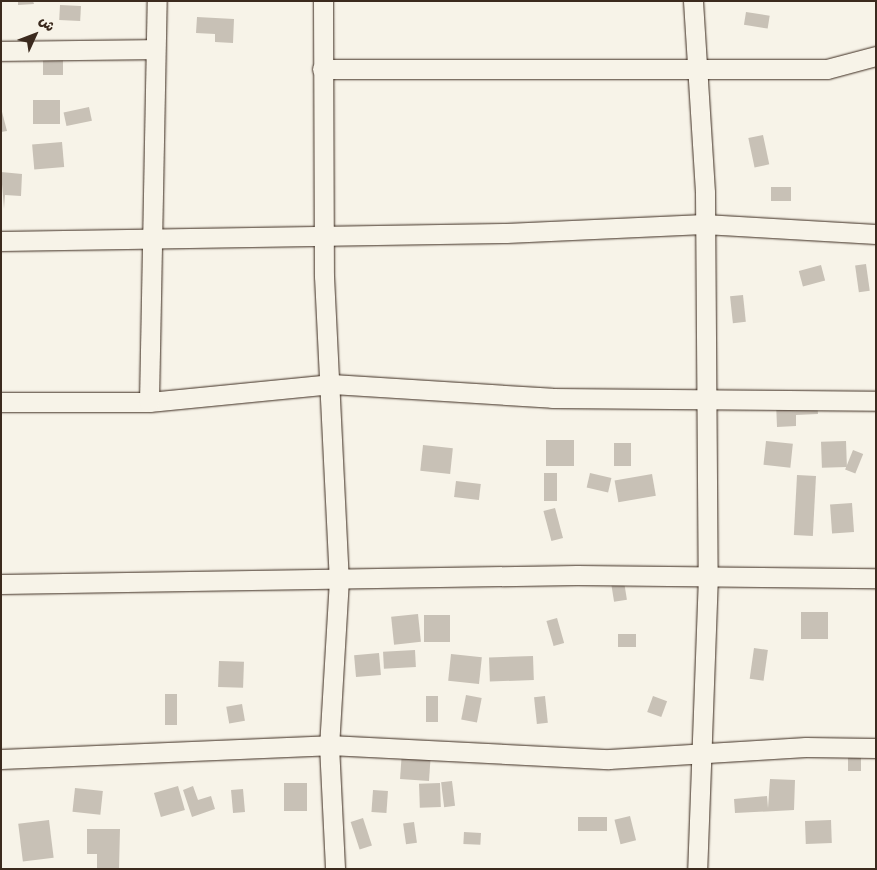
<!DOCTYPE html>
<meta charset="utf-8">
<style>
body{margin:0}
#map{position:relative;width:877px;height:870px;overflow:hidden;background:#f7f3e8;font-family:Dekko,"Playpen Sans Arabic",sans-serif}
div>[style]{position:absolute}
.building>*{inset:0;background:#c8c1b6;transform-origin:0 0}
.roads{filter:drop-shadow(0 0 1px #3b2a1e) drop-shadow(0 0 1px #3b2a1e)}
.street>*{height:19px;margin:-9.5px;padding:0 9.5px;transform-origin:9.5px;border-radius:9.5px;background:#f7f3e8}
span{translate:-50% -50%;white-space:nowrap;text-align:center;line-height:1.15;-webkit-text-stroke:4.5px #f7f3e8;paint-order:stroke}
.frame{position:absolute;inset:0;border:2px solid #3b2a1e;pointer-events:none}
.north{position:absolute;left:10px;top:10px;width:50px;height:50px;-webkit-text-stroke:4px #f7f3e8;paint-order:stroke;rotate:47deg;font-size:14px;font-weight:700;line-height:20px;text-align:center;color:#3b2a1e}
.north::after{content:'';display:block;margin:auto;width:18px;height:22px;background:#3b2a1e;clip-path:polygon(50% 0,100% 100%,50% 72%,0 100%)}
</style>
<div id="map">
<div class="building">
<div style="clip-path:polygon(18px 1px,33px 1px,34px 4px,18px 5px)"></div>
<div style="left:60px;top:5px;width:21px;height:15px;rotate:3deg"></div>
<div style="left:746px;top:12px;width:24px;height:13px;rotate:9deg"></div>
<div style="clip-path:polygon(197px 17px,234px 19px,233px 43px,215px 42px,215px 34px,196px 33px)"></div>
<div style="left:43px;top:50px;width:20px;height:25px"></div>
<div style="left:33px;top:100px;width:27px;height:24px"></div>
<div style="left:89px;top:107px;width:14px;height:26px;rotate:78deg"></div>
<div style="clip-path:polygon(1px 108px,7px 131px,1px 132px)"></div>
<div style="left:763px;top:135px;width:30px;height:15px;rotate:78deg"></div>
<div style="left:62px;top:142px;width:25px;height:30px;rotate:85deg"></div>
<div style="clip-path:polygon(1px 172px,22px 174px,21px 196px,5px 195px,4px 209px)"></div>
<div style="left:771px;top:187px;width:20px;height:14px"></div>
<div style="left:866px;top:264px;width:27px;height:11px;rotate:82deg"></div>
<div style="left:821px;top:265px;width:16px;height:23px;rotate:75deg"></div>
<div style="left:743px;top:295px;width:27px;height:13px;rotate:84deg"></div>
<div style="clip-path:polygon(817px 401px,818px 414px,796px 415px,796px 426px,777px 427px,776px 402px)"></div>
<div style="left:546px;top:440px;width:28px;height:26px"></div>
<div style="left:766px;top:441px;width:27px;height:24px;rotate:6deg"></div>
<div style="left:846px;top:441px;width:26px;height:25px;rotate:88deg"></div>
<div style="left:614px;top:443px;width:17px;height:23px"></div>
<div style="left:423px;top:445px;width:30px;height:26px;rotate:6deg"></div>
<div style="left:853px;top:450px;width:11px;height:21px;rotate:22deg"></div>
<div style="left:544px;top:473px;width:13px;height:28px"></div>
<div style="left:590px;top:473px;width:22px;height:15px;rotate:13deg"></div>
<div style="left:652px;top:474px;width:22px;height:38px;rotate:80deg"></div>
<div style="left:797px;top:475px;width:19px;height:60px;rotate:3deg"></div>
<div style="left:456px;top:481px;width:25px;height:16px;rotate:7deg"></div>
<div style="left:852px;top:503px;width:29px;height:22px;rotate:86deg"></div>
<div style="left:555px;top:508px;width:31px;height:12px;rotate:75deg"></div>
<div style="left:623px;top:575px;width:25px;height:13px;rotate:81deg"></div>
<div style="left:801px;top:612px;width:27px;height:27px"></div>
<div style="left:418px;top:614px;width:28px;height:27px;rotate:84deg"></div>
<div style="left:424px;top:615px;width:26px;height:27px"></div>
<div style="left:557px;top:618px;width:26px;height:11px;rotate:74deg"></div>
<div style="left:618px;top:634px;width:18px;height:13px"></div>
<div style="left:754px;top:648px;width:14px;height:31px;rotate:8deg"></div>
<div style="left:415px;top:650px;width:17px;height:32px;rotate:87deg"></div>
<div style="left:379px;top:653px;width:22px;height:25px;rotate:85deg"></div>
<div style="left:451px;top:654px;width:31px;height:27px;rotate:6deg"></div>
<div style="left:533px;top:656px;width:24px;height:44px;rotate:88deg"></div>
<div style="left:219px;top:661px;width:25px;height:26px;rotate:2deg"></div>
<div style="left:165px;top:694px;width:12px;height:31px"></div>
<div style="left:466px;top:695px;width:16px;height:25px;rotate:11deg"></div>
<div style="left:426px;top:696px;width:12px;height:26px"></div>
<div style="left:545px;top:696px;width:27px;height:11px;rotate:84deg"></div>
<div style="left:653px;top:696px;width:15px;height:17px;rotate:20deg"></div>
<div style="left:242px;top:704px;width:17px;height:16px;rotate:80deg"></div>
<div style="left:848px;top:750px;width:13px;height:21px"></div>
<div style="left:402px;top:751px;width:29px;height:28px;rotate:4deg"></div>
<div style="clip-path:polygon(770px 779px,795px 780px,794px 810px,735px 813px,734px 799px,767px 796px,768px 808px)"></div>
<div style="left:452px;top:781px;width:25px;height:11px;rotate:83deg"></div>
<div style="left:284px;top:783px;width:23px;height:28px"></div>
<div style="left:440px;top:783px;width:24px;height:21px;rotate:88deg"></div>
<div style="left:178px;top:786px;width:25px;height:25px;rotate:74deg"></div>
<div style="clip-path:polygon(193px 786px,198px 800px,211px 796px,215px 809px,192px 817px,183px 790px)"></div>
<div style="left:75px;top:788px;width:28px;height:24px;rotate:6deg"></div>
<div style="left:243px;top:789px;width:23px;height:12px;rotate:85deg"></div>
<div style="left:373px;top:790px;width:15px;height:22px;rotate:4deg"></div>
<div style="left:630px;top:816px;width:25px;height:16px;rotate:76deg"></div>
<div style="left:607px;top:817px;width:14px;height:29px;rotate:90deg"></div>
<div style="left:363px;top:818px;width:29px;height:13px;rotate:72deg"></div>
<div style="left:49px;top:820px;width:38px;height:31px;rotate:83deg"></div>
<div style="left:831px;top:820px;width:23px;height:26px;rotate:88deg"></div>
<div style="left:414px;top:822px;width:21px;height:11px;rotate:82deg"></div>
<div style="clip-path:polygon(87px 829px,120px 829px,119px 869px,97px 868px,97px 854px,87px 854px)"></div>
<div style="left:464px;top:832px;width:17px;height:12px;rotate:3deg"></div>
</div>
<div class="roads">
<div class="street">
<div style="left:323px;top:1px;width:275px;rotate:89.8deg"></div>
<div style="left:324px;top:276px;width:303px;rotate:87.2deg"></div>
<div style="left:339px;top:579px;width:166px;rotate:93.4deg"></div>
<div style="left:329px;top:745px;width:124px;rotate:87.2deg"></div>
<div style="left:693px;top:1px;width:192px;rotate:86.4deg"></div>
<div style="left:705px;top:193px;width:382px;rotate:89.6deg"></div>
<div style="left:708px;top:575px;width:294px;rotate:92.1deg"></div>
<div style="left:1px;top:51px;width:153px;rotate:-0.7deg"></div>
<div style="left:322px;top:69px;width:505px"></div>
<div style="left:827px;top:69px;width:51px;rotate:-14.9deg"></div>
<div style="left:1px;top:241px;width:505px;rotate:-0.91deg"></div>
<div style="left:506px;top:233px;width:198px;rotate:-2.6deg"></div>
<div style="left:704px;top:224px;width:172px;rotate:3.3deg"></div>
<div style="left:1px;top:402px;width:148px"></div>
<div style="left:149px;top:402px;width:184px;rotate:-5.6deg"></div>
<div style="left:332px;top:384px;width:220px;rotate:3.6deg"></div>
<div style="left:552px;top:398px;width:324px;rotate:0.5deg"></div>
<div style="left:149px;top:402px;width:401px;rotate:-88.9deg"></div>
<div style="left:1px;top:584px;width:576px;rotate:-0.9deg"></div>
<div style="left:577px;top:575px;width:299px;rotate:0.6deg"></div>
<div style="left:1px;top:759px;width:328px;rotate:-2.4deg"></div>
<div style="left:329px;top:745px;width:280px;rotate:2.9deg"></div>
<div style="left:609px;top:759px;width:197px;rotate:-3.5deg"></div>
<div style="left:806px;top:747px;width:70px;rotate:0.8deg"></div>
</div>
</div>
<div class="frame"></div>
<div class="north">ش</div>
</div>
